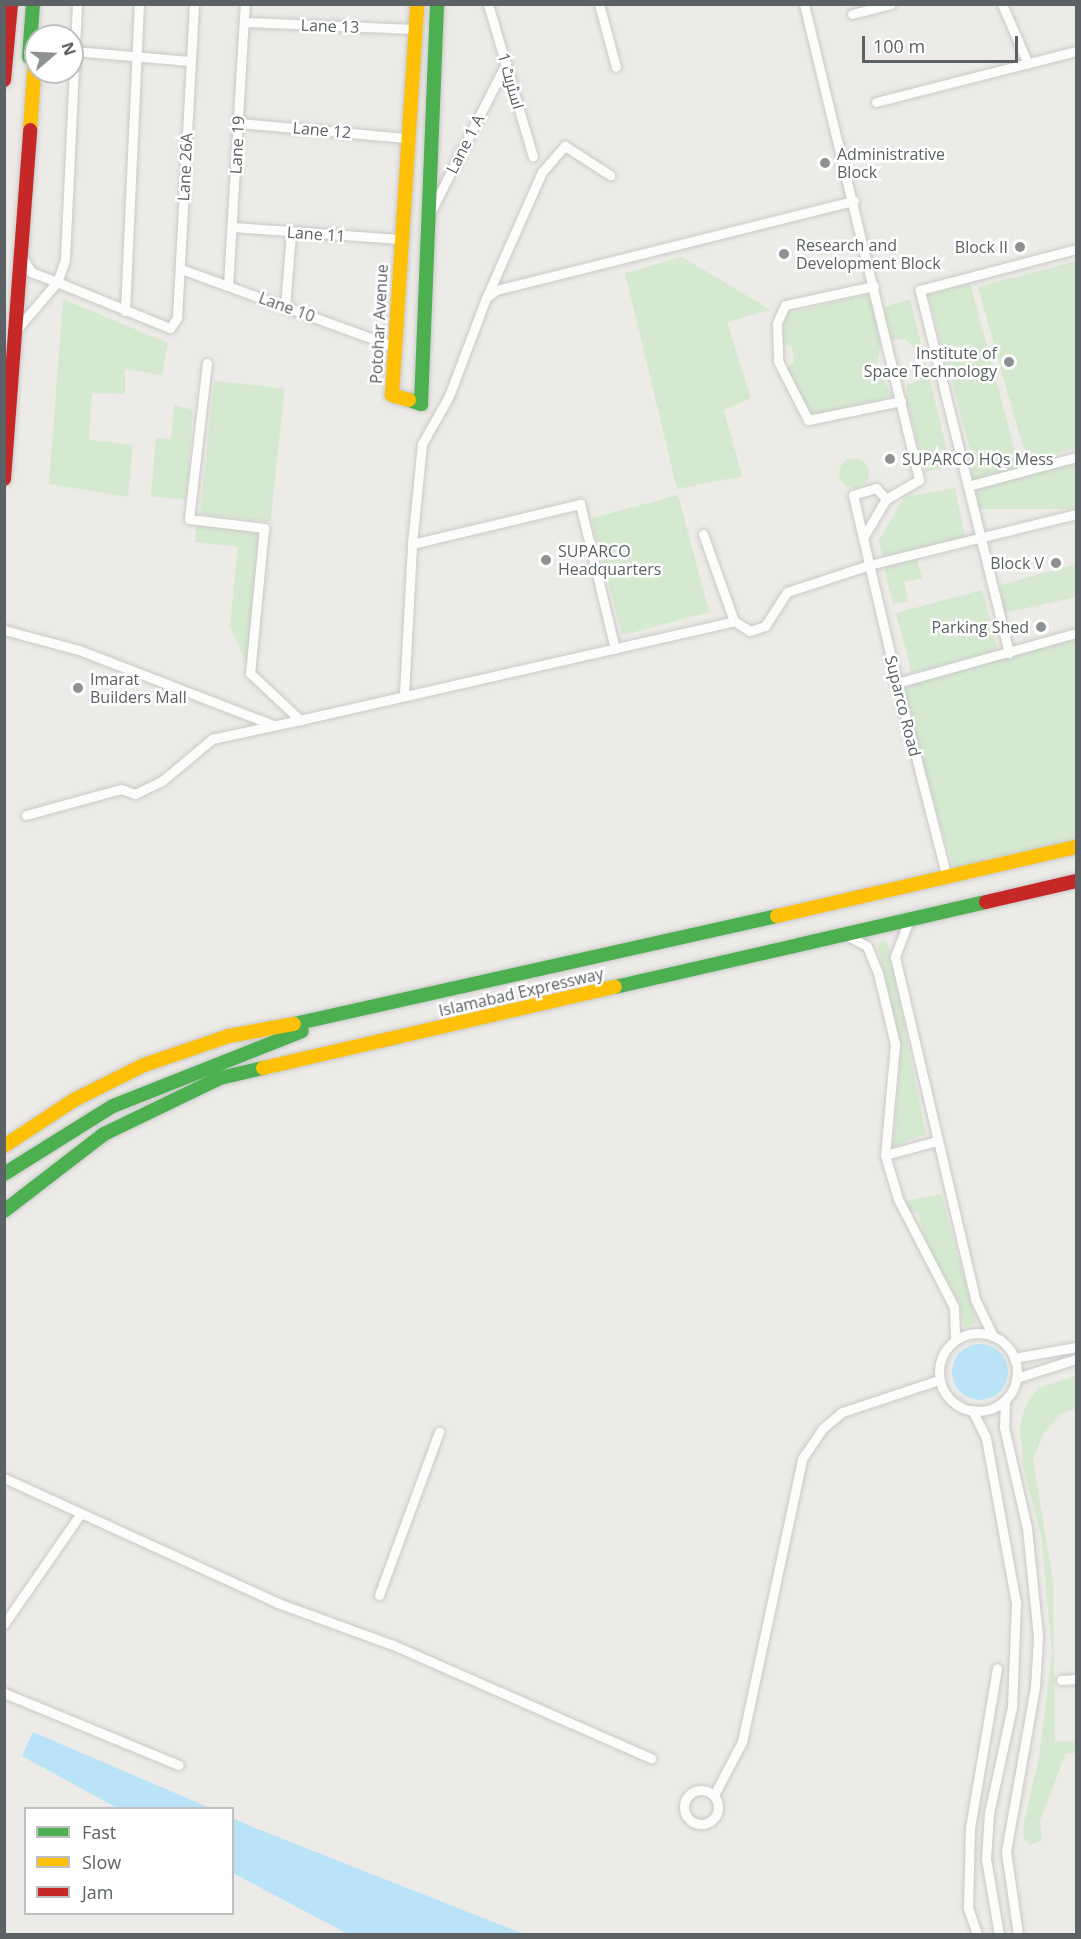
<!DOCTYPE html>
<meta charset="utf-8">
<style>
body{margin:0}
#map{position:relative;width:1081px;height:1939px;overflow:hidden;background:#ecebe7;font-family:"Open Sans",Cairo,sans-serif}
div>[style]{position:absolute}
.green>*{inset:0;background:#d5e9d0;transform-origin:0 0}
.round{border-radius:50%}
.water>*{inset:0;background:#bae3f8}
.roads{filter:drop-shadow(0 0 2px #c9c9c9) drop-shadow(0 0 2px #c9c9c9)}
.street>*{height:9px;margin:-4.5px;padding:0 4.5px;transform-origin:4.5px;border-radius:4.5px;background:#fcfcfb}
.street>.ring{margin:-4.5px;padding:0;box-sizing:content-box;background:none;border:9px solid #fcfcfb;border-radius:50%}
.fast>*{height:14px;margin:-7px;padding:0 7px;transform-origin:7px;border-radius:7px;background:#4caf50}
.slow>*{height:14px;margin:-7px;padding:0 7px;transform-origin:7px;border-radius:7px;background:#ffc107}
.jam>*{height:14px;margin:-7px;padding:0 7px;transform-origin:7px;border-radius:7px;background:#c62828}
.dots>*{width:16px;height:16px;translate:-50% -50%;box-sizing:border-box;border:3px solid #fff;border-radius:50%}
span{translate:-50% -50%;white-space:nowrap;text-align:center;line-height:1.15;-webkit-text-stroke:5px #fff;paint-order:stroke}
.street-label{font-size:16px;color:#5c6165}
.poi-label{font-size:16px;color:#5c6165}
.left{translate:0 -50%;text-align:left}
.right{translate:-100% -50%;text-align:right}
.frame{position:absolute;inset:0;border:6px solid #5c6165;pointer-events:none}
.legend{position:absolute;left:24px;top:1807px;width:210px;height:108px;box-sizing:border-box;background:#fff;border:2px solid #bec0c1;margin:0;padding:8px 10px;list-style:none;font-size:18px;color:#5c6165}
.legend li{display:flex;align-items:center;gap:12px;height:30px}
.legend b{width:30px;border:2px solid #bec0c1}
.north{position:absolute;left:24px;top:24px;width:60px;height:60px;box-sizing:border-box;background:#fff;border:2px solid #bec0c1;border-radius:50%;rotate:71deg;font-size:16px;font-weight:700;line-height:24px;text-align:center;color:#5c6165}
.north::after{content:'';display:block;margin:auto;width:21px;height:27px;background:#8e9192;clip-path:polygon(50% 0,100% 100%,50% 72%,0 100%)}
.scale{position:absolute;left:862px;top:36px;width:156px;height:27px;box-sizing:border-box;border:3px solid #5c6165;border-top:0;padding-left:8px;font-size:18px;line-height:21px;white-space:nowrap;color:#5c6165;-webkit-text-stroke:4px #fff;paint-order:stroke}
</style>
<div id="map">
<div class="green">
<div style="clip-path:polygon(682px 257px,771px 310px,727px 322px,751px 398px,724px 410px,742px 476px,677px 489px,625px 273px)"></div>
<div style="clip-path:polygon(1076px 261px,1076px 448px,1027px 462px,978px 287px)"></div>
<div style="left:970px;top:283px;width:184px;height:43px;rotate:75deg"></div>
<div style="clip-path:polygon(869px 294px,881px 343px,876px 369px,893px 396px,814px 416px,787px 370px,794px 361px,792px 348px,781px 341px,786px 314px)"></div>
<div style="clip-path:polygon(63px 299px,168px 343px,162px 375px,125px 369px,125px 394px,92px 393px,89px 440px,133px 445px,128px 497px,49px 484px)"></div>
<div style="clip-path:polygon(910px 299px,951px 466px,926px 472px,906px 398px,907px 384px,915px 383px,923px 372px,921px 355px,905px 339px,891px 340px,884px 307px)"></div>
<div style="left:214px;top:381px;width:71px;height:134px;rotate:6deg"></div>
<div style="clip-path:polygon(174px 405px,193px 410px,186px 500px,151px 496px,156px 438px,171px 439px)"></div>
<div class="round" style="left:839px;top:458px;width:30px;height:30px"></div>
<div style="left:1076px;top:465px;width:44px;height:104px;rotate:90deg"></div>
<div style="clip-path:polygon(955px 488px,965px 537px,883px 557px,879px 540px,905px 497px)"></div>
<div style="left:678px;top:495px;width:121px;height:90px;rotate:75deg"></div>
<div style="clip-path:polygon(196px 523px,260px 531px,248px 666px,230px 627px,238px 547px,195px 542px)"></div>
<div style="clip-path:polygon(917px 559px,922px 578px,904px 582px,908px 601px,893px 604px,884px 567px)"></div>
<div style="clip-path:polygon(1076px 564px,1076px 597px,1003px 613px,1000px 585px)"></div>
<div style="left:982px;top:590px;width:62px;height:89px;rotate:75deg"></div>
<div style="clip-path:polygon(1076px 634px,1076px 842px,955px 872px,897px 683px)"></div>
<div style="clip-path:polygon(882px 939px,888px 944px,926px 1134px,893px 1147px,902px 1051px,878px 946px)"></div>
<div style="clip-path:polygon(941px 1194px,977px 1323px,965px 1328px,959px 1302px,928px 1245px,917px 1211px,909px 1213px,905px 1201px)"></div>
<div style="clip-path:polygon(1076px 1376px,1076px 1408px,1060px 1414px,1042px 1436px,1033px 1461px,1053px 1580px,1055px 1742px,1076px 1741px,1076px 1753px,1066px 1753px,1040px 1821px,1042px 1840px,1030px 1845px,1023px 1838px,1024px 1822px,1039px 1758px,1052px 1652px,1041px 1536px,1023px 1466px,1020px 1427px,1025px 1407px,1038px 1388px)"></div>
</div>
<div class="water">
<div class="round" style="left:952px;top:1344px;width:56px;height:56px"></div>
<div style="clip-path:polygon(33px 1732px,210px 1808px,117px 1808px,22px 1756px)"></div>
<div style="clip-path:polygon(233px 1818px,255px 1828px,524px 1934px,348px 1934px,233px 1873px)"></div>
</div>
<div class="roads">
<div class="street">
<div style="left:77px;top:4px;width:256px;rotate:92.7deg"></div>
<div style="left:65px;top:260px;width:23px;rotate:110deg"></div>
<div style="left:57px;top:282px;width:122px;rotate:22.2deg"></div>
<div style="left:170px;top:328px;width:12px;rotate:-55deg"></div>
<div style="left:177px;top:318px;width:314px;rotate:-86.9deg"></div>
<div style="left:488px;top:4px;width:159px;rotate:73.6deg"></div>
<div style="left:599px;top:4px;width:65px;rotate:74.9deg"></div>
<div style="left:804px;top:4px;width:490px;rotate:76.4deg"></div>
<div style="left:919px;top:480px;width:38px;rotate:150deg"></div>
<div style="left:1002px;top:4px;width:65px;rotate:66.6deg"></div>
<div style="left:852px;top:14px;width:40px;rotate:-14.4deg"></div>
<div style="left:245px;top:22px;width:170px;rotate:2.4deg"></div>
<div style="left:74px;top:51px;width:116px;rotate:4.9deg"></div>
<div style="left:876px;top:102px;width:206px;rotate:-14.3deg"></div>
<div style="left:238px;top:123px;width:170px;rotate:5.1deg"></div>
<div style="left:430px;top:213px;width:168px;rotate:-63.1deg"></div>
<div style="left:233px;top:227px;width:167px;rotate:4.1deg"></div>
<div style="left:181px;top:269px;width:226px;rotate:20deg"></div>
<div style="left:228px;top:286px;width:283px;rotate:-86.6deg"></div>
<div style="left:874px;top:286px;width:91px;rotate:167.9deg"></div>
<div style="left:785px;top:305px;width:20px;rotate:114deg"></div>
<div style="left:777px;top:323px;width:38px;rotate:88deg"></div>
<div style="left:778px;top:361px;width:66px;rotate:63deg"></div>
<div style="left:808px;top:420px;width:95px;rotate:-11.5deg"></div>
<div style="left:487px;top:296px;width:136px;rotate:-66.1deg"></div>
<div style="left:542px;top:172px;width:35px;rotate:-49deg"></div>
<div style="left:565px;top:146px;width:54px;rotate:32.8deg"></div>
<div style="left:285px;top:306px;width:73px;rotate:-85.3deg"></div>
<div style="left:125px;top:311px;width:307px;rotate:-87.4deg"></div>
<div style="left:17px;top:329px;width:62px;rotate:-49.6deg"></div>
<div style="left:57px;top:282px;width:28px;rotate:-159deg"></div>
<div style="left:31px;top:272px;width:16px;rotate:-120deg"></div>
<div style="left:207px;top:363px;width:157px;rotate:96.6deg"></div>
<div style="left:189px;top:519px;width:76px;rotate:6.8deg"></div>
<div style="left:264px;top:528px;width:146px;rotate:95.5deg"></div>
<div style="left:250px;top:673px;width:69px;rotate:43.2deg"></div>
<div style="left:300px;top:720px;width:445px;rotate:-12.8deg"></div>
<div style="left:968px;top:486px;width:112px;rotate:-15deg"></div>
<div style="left:703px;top:534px;width:92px;rotate:70.4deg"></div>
<div style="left:734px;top:621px;width:19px;rotate:32deg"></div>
<div style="left:750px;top:631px;width:16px;rotate:-18deg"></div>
<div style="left:765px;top:626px;width:40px;rotate:-57.1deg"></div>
<div style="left:787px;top:592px;width:86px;rotate:-18.2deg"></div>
<div style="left:869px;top:565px;width:213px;rotate:-13.8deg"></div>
<div style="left:863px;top:538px;width:45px;rotate:-59.5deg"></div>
<div style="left:886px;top:499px;width:15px;rotate:-132deg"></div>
<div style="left:876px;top:488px;width:24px;rotate:163deg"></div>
<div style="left:853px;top:495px;width:44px;rotate:76.9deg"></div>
<div style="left:863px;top:538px;width:149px;rotate:76.8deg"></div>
<div style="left:897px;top:683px;width:197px;rotate:75.6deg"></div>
<div style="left:412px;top:544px;width:100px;rotate:-84.3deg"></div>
<div style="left:422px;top:444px;width:55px;rotate:-60.6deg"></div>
<div style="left:449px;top:396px;width:105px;rotate:-69.3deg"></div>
<div style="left:486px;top:298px;width:13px;rotate:-39deg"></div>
<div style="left:496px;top:290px;width:369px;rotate:-14deg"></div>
<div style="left:4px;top:630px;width:78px;rotate:14.9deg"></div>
<div style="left:79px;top:650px;width:208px;rotate:21.1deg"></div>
<div style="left:1009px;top:653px;width:374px;rotate:-103.8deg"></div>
<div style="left:920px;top:290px;width:161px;rotate:-14.7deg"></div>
<div style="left:897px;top:683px;width:186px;rotate:-15.6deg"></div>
<div style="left:404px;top:694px;width:150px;rotate:-86.9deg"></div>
<div style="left:412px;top:544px;width:173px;rotate:-13.4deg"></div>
<div style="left:580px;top:504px;width:149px;rotate:76.4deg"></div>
<div style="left:26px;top:815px;width:98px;rotate:-15.3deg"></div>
<div style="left:121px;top:789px;width:15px;rotate:20deg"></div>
<div style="left:135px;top:794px;width:30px;rotate:-26deg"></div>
<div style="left:162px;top:781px;width:65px;rotate:-40deg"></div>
<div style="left:212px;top:739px;width:90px;rotate:-12.2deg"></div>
<div style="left:909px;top:920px;width:40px;rotate:111deg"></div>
<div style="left:895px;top:957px;width:351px;rotate:76.8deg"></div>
<div style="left:975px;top:1299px;width:41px;rotate:64.1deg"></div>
<div style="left:848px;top:936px;width:21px;rotate:28deg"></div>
<div style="left:867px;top:946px;width:29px;rotate:68deg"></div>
<div style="left:878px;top:973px;width:73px;rotate:76.5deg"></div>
<div style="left:895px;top:1044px;width:111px;rotate:95.1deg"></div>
<div style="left:885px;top:1155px;width:46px;rotate:73.5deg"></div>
<div style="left:898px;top:1199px;width:122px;rotate:62.6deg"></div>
<div style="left:954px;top:1307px;width:33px;rotate:88deg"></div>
<div style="left:885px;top:1155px;width:54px;rotate:-15.1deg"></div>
<div class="ring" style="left:939px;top:1333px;width:69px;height:69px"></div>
<div style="left:1014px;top:1358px;width:63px;rotate:-10.1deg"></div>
<div style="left:1016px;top:1378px;width:63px;rotate:-17.6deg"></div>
<div style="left:1005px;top:1400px;width:27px;rotate:92deg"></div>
<div style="left:1004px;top:1427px;width:104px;rotate:77.2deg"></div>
<div style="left:1027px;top:1528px;width:110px;rotate:84.2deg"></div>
<div style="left:1038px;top:1637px;width:50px;rotate:93.4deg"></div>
<div style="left:1035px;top:1687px;width:168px;rotate:100deg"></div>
<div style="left:1006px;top:1852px;width:83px;rotate:81.7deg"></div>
<div style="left:972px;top:1410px;width:31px;rotate:63deg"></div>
<div style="left:986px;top:1438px;width:168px;rotate:79.7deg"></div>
<div style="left:1016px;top:1603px;width:104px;rotate:92.2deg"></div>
<div style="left:1012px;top:1707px;width:108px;rotate:102.2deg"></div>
<div style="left:989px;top:1813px;width:46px;rotate:93.7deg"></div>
<div style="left:986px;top:1859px;width:76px;rotate:80.2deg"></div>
<div style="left:4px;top:1478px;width:301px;rotate:24.5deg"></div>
<div style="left:278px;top:1603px;width:122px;rotate:20.1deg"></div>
<div style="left:393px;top:1645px;width:282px;rotate:23.7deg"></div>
<div style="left:379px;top:1595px;width:174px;rotate:-69.8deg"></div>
<div style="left:4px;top:1624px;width:131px;rotate:-55.2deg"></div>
<div style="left:1061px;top:1680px;width:15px;rotate:-4deg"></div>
<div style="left:4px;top:1693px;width:189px;rotate:22.4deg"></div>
<div class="ring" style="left:684px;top:1790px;width:25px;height:25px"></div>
<div style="left:714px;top:1795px;width:60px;rotate:-62.2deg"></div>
<div style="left:742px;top:1742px;width:289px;rotate:-78deg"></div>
<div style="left:802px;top:1459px;width:36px;rotate:-56deg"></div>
<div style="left:822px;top:1429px;width:26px;rotate:-40deg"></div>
<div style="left:842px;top:1412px;width:102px;rotate:-18.3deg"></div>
<div style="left:977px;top:1934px;width:28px;rotate:-109deg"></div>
<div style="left:968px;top:1908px;width:80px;rotate:-88.6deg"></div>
<div style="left:970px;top:1828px;width:162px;rotate:-80.4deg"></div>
</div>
<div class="fast">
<div style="left:29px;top:57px;width:53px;rotate:-85.7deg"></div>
<div style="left:409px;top:400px;width:13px;rotate:18deg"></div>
<div style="left:421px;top:404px;width:400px;rotate:-87.7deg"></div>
<div style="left:615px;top:987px;width:381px;rotate:-12.9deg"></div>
<div style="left:294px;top:1024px;width:495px;rotate:-12.6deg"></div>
<div style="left:4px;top:1174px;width:128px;rotate:-32deg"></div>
<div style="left:113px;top:1106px;width:203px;rotate:-21.6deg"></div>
<div style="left:4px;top:1211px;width:126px;rotate:-37.6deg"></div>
<div style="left:104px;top:1134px;width:129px;rotate:-25.8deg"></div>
<div style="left:220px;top:1078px;width:44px;rotate:-13.1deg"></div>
</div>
<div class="slow">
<div style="left:30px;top:130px;width:84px;rotate:-85.9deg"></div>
<div style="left:409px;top:400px;width:18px;rotate:-164deg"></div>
<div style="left:392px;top:395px;width:392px;rotate:-86.3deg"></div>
<div style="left:777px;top:916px;width:307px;rotate:-13deg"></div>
<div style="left:263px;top:1068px;width:361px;rotate:-13deg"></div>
<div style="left:4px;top:1146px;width:84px;rotate:-33.3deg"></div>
<div style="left:74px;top:1100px;width:78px;rotate:-26.6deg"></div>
<div style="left:144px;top:1065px;width:90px;rotate:-18.8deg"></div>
<div style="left:229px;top:1036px;width:66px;rotate:-10.5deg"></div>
</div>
<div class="jam">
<div style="left:4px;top:80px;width:76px;rotate:-84.7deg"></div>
<div style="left:4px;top:479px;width:350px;rotate:-85.7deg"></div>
<div style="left:986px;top:902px;width:92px;rotate:-13.1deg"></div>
</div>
</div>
<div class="dots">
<div style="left:825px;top:163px;background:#8e9192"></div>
<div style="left:1020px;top:247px;background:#8e9192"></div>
<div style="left:784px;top:254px;background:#8e9192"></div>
<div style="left:1009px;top:362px;background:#8e9192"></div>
<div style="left:890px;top:459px;background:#8e9192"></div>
<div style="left:546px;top:560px;background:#8e9192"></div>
<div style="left:1056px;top:563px;background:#8e9192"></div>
<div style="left:1041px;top:627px;background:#8e9192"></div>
<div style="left:78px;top:688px;background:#8e9192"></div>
</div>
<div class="street-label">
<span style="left:330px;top:26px;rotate:2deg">Lane 13</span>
<span style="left:511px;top:81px;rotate:74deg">اسٹریٹ 1</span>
<span style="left:322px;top:130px;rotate:5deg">Lane 12</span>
<span style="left:465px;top:144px;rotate:-63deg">Lane 1 A</span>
<span style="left:237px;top:145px;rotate:-87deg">Lane 19</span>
<span style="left:185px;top:167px;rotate:-87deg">Lane 26A</span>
<span style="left:316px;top:234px;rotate:4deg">Lane 11</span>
<span style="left:287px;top:307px;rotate:20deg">Lane 10</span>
<span style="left:379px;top:324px;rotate:-87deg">Potohar Avenue</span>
<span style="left:903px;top:706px;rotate:76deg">Suparco Road</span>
<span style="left:521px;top:992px;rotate:-13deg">Islamabad Expressway</span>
</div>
<div class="poi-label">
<span class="left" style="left:837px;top:163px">Administrative<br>Block</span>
<span class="left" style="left:796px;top:254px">Research and<br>Development Block</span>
<span class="right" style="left:1008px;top:247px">Block II</span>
<span class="right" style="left:997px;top:362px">Institute of<br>Space Technology</span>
<span class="left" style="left:902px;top:459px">SUPARCO HQs Mess</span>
<span class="left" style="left:558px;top:560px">SUPARCO<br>Headquarters</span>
<span class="right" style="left:1044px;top:563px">Block V</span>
<span class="right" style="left:1029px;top:627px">Parking Shed</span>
<span class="left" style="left:90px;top:688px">Imarat<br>Builders Mall</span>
</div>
<div class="frame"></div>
<ul class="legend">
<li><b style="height:8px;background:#4caf50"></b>Fast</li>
<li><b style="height:8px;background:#ffc107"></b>Slow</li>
<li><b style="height:8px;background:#c62828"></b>Jam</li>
</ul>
<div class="north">N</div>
<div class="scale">100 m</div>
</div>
